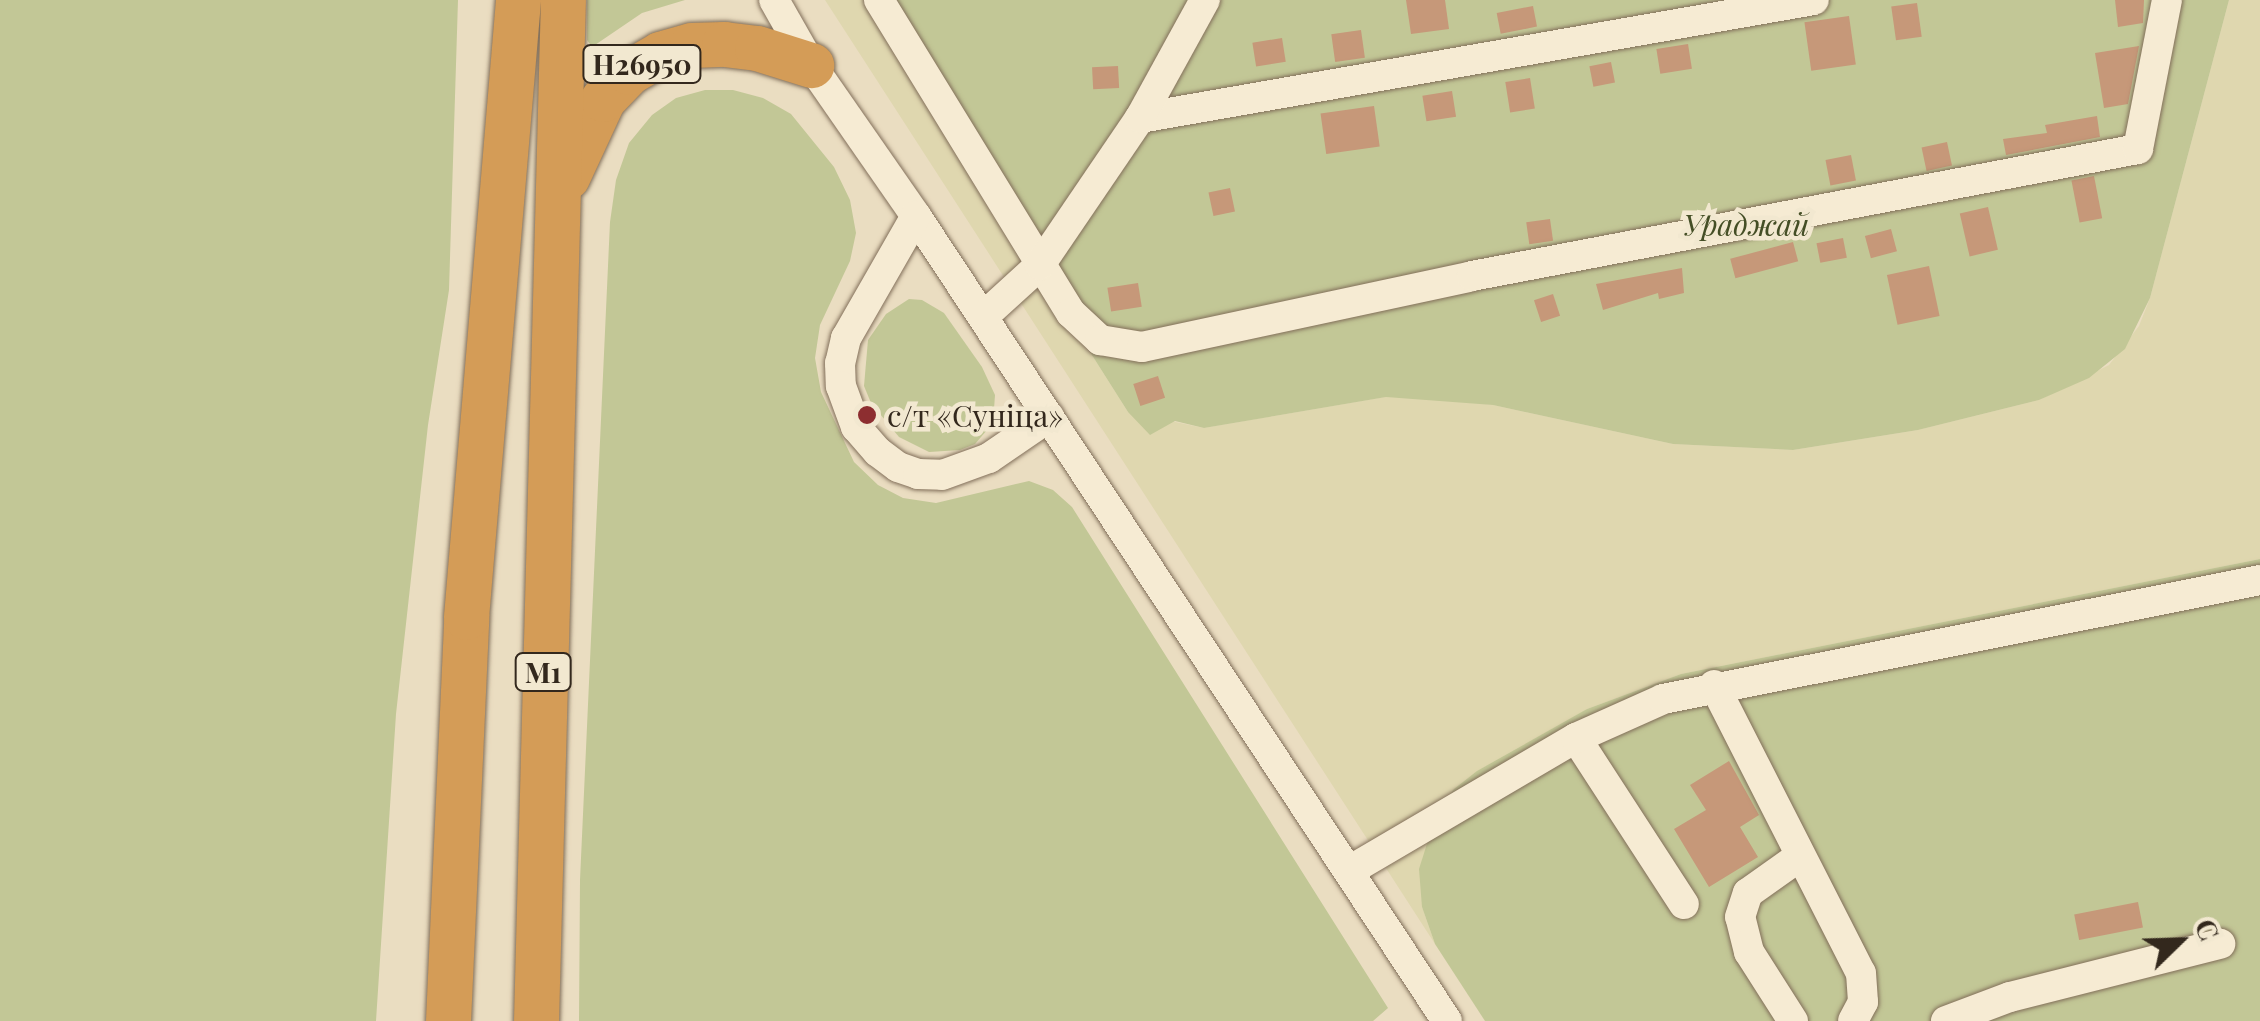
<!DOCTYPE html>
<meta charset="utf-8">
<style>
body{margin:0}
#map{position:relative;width:2260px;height:1021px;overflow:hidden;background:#eaddc1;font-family:"Playfair Display",serif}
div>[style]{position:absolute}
.farmland>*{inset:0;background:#dfd7af}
.green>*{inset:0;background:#c2c796}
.building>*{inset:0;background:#c69879;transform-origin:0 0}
.roads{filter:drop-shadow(0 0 2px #826f5a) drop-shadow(0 0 2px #826f5a)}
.minor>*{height:30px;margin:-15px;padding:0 15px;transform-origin:15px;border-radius:15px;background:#f6ebd3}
.highway>*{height:45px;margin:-22.5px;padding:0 22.5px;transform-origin:22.5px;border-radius:22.5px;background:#d49c57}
.dots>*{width:28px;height:28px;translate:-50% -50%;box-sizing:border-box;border:5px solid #f2e8d0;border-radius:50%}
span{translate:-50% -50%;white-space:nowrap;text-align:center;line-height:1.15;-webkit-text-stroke:9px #f2e8d0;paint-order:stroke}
.shield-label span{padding:2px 8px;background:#f2e8d0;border:2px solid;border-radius:8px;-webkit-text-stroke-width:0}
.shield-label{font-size:28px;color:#33281d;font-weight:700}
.park-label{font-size:30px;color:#444e25;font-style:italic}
.poi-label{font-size:30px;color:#33281d}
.left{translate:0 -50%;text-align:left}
.north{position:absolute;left:2130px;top:891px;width:100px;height:100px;-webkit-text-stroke:8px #f2e8d0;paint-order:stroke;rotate:67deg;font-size:28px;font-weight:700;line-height:40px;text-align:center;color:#33281d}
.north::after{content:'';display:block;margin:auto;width:35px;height:45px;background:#33281d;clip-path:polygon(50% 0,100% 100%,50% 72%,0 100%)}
</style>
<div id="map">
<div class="farmland">
<div style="clip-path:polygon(825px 0,867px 0,1128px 412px,1204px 428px,1385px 397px,1440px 398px,1493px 405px,1673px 444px,1793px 450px,1918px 430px,2039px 400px,2109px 365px,2139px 326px,2150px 298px,2229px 0,2260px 0,2260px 559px,1681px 674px,1587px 709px,1422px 907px,1435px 944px)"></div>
</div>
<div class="green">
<div style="clip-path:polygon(0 0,458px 0,449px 290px,428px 425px,396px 714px,376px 1021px,0 1021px)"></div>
<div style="clip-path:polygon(587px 0,685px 0,642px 13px,592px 47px,587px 40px)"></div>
<div style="clip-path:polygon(867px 0,2229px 0,2150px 298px,2125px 349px,2089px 378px,2039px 400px,1918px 430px,1793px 450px,1673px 444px,1493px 405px,1386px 397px,1204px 428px,1175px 421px,1150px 435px,1128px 412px)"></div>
<div style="clip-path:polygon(705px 90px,733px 90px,763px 98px,791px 114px,834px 167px,850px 200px,856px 233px,850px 261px,820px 325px,815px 358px,821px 392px,854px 462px,878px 485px,903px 498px,936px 503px,1029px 481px,1053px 490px,1072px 507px,1388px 1008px,1373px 1021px,579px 1021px,580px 880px,610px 222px,616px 180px,629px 143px,652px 115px,676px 98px)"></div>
<div style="clip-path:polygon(909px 299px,922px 300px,944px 313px,982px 367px,995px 395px,993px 423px,975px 444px,960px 450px,929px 452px,899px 437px,871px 403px,864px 386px,868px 340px,886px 314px)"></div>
<div style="clip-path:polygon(2260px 559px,2260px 1021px,1485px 1021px,1435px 944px,1422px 907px,1419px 869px,1437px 812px,1454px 789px,1477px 771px,1587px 709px,1681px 674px)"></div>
</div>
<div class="building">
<div style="clip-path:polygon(1406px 0,1445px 0,1449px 29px,1411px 34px)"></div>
<div style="clip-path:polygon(2115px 0,2144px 0,2143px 23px,2118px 27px)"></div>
<div style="left:1917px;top:3px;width:34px;height:26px;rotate:82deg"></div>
<div style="left:1533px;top:6px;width:21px;height:37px;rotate:79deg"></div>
<div style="left:1849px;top:16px;width:49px;height:45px;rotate:82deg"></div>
<div style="left:1361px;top:30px;width:28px;height:30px;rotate:82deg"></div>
<div style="left:1282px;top:38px;width:24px;height:30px;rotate:81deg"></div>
<div style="left:1688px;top:44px;width:25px;height:32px;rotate:81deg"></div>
<div style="clip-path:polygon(2139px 46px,2128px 104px,2104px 108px,2095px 53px)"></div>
<div style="left:1611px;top:62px;width:21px;height:22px;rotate:79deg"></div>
<div style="left:1118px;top:66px;width:22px;height:26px;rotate:87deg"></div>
<div style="left:1530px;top:78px;width:31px;height:25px;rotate:81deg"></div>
<div style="left:1452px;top:91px;width:26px;height:30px;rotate:81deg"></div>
<div style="left:1374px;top:106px;width:41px;height:54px;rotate:82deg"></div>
<div style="clip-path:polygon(2097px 116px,2100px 137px,2006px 155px,2003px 139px,2047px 133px,2045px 125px)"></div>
<div style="left:1947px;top:142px;width:24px;height:26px;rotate:78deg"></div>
<div style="left:1851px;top:155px;width:26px;height:26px;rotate:79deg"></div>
<div style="left:2094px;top:176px;width:43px;height:23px;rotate:79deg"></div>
<div style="left:1230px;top:188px;width:24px;height:22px;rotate:78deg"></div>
<div style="left:1988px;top:207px;width:44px;height:29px;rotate:77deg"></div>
<div style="left:1550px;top:219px;width:22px;height:24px;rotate:82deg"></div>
<div style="left:1891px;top:229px;width:23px;height:27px;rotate:75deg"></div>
<div style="left:1843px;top:238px;width:20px;height:27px;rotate:79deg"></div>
<div style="left:1793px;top:242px;width:20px;height:65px;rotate:75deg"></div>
<div style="left:1929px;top:266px;width:51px;height:43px;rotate:78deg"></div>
<div style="clip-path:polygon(1682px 268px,1684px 293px,1659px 299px,1658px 293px,1603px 310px,1596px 284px)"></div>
<div style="left:1138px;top:283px;width:24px;height:31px;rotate:81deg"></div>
<div style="left:1553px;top:294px;width:23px;height:20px;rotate:72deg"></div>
<div style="left:1158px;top:376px;width:23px;height:26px;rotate:72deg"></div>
<div style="clip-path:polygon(1729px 761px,1759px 815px,1740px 827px,1758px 857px,1709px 887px,1674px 829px,1706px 810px,1690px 785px)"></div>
<div style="left:2138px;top:902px;width:26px;height:65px;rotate:79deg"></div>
</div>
<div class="roads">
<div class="minor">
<div style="left:774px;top:0;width:75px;rotate:60.4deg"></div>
<div style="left:811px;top:65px;width:184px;rotate:55.2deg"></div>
<div style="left:916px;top:216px;width:964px;rotate:56.59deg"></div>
<div style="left:879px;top:0;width:367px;rotate:58.5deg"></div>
<div style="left:1071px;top:313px;width:40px;rotate:43deg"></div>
<div style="left:1100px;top:340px;width:43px;rotate:9.5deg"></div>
<div style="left:1142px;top:347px;width:338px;rotate:-12.1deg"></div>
<div style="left:1472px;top:276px;width:678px;rotate:-10.8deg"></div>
<div style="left:2138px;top:149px;width:152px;rotate:-79deg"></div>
<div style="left:1140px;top:118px;width:684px;rotate:-9.93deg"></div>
<div style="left:916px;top:216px;width:141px;rotate:119.8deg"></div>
<div style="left:846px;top:338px;width:26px;rotate:103deg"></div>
<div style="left:840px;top:363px;width:23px;rotate:88deg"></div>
<div style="left:841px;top:386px;width:44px;rotate:69.9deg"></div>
<div style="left:856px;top:427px;width:33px;rotate:49deg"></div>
<div style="left:878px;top:452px;width:25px;rotate:37deg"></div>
<div style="left:898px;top:467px;width:21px;rotate:19deg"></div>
<div style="left:918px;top:474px;width:24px;rotate:2deg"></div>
<div style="left:942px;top:475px;width:50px;rotate:-19.9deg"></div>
<div style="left:989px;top:458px;width:73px;rotate:-34.3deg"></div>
<div style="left:983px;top:317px;width:77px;rotate:-42.4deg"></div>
<div style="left:1040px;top:265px;width:178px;rotate:-55.8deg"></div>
<div style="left:1140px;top:118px;width:135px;rotate:-61.2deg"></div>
<div style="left:1714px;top:685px;width:323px;rotate:63deg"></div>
<div style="left:1861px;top:973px;width:29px;rotate:86deg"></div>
<div style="left:1863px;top:1002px;width:21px;rotate:118deg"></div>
<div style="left:1576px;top:738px;width:198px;rotate:57deg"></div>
<div style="left:1349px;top:871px;width:263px;rotate:-30.4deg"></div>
<div style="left:1576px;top:738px;width:95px;rotate:-24.1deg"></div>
<div style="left:1663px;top:699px;width:609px;rotate:-11.27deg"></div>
<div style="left:1793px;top:1021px;width:82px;rotate:-122.5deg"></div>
<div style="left:1749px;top:952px;width:36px;rotate:-104deg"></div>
<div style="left:1740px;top:917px;width:25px;rotate:-72deg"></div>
<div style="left:1748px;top:893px;width:64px;rotate:-35.4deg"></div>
<div style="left:1946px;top:1021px;width:68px;rotate:-20.6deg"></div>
<div style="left:2010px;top:997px;width:217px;rotate:-14.2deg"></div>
</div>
<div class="highway">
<div style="left:567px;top:177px;width:86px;rotate:-65.2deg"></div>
<div style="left:603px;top:99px;width:37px;rotate:-46deg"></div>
<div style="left:629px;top:72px;width:36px;rotate:-30deg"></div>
<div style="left:660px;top:54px;width:33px;rotate:-16deg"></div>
<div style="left:692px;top:45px;width:32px;rotate:-2deg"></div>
<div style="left:724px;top:44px;width:33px;rotate:7deg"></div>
<div style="left:757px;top:48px;width:57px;rotate:17.5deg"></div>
<div style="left:448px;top:1021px;width:404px;rotate:-87.4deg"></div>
<div style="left:466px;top:617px;width:619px;rotate:-85.18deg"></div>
<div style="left:536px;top:1021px;width:1021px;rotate:-88.49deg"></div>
</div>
</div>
<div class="dots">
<div style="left:867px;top:415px;background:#8d2e30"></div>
</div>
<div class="shield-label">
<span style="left:642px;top:64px">Н26950</span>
<span style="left:543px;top:672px">М1</span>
</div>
<div class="park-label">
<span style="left:1746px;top:224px">Ураджай</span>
</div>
<div class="poi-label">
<span class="left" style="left:887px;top:415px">с/т «Суніца»</span>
</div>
<div class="north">С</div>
</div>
